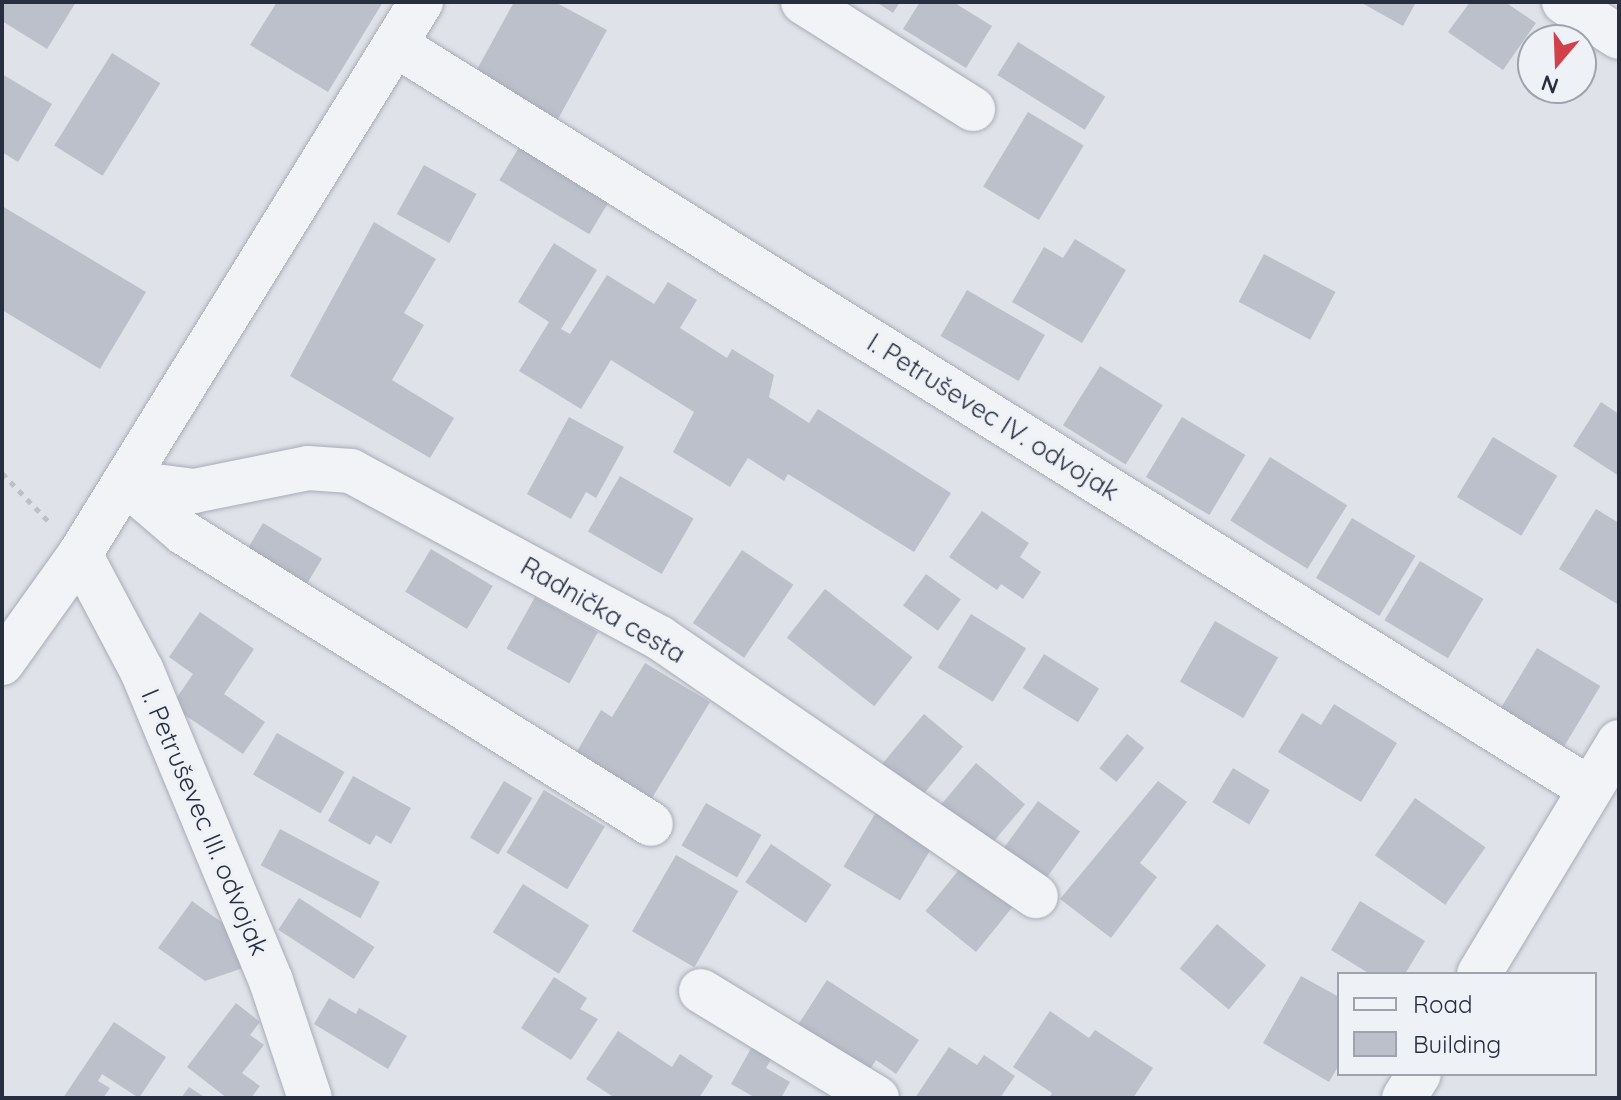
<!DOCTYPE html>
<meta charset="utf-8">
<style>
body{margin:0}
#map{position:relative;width:1621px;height:1100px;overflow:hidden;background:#dfe2e8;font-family:Quicksand,sans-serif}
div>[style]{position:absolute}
.building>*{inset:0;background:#bcc0cb;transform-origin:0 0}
.path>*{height:5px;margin-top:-2.5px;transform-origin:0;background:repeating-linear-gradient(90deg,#bcc0c7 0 6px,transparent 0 12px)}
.roads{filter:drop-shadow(0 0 2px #a8acb6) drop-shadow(0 0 2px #a8acb6)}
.minor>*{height:44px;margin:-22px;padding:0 22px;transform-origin:22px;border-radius:22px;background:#f1f3f6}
span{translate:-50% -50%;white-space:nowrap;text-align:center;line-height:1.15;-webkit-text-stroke:6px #eef1f6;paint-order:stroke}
.street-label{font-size:26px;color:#272e40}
.frame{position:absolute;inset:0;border:4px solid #272e40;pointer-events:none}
.legend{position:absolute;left:1337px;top:972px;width:260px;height:104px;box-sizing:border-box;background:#eef1f6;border:2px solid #9ea3ad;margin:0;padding:10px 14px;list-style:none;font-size:24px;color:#272e40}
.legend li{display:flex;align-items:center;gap:16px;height:40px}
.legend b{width:40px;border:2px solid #9ea3ad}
.north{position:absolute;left:1517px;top:24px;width:80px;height:80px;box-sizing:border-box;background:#eef1f6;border:2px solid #9ea3ad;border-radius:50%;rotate:199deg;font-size:22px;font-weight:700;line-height:32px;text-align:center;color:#272e40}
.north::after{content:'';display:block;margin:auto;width:28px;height:36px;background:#d0414c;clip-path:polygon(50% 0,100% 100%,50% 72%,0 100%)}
</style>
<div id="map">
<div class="building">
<div style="clip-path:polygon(2px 2px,76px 2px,47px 49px,2px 21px)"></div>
<div style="clip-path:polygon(277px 2px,383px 2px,328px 92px,250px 45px)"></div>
<div style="clip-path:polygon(514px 2px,555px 2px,607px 30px,558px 119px,475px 73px)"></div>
<div style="clip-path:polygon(876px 2px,900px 2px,893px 13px)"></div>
<div style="clip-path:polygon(920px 2px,953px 2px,992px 26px,966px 68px,903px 29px)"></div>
<div style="clip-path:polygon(1360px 2px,1416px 2px,1403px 26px)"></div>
<div style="clip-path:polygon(1470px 2px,1505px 2px,1536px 23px,1503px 70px,1448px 32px)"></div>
<div style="left:1018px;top:42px;width:103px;height:39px;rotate:32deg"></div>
<div style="left:112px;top:53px;width:57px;height:109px;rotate:32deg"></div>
<div style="clip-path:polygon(2px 74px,52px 104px,18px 162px,2px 152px)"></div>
<div style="left:1028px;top:112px;width:65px;height:87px;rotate:31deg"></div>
<div style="left:524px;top:139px;width:105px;height:48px;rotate:31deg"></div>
<div style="left:424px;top:165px;width:60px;height:56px;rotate:29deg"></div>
<div style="clip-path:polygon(2px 206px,146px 292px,100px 369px,2px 310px)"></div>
<div style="clip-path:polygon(374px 222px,436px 259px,404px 313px,424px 325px,392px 380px,454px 418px,430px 458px,290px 376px)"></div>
<div style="clip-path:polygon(1075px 239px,1126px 270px,1082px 343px,1012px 302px,1044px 247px,1063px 258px)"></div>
<div style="clip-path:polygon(554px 243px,597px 270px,561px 329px,570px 334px,607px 275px,654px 304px,668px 282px,697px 300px,680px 328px,727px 358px,732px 349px,774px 375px,769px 397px,809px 423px,818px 409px,951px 493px,914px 552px,788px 474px,784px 481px,748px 458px,730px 487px,673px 452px,694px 412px,611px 360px,581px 409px,519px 371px,549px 322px,518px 302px)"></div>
<div style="left:1264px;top:254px;width:81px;height:54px;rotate:28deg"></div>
<div style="left:967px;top:290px;width:90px;height:53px;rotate:30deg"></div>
<div style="left:1100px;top:366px;width:74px;height:70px;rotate:32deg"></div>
<div style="clip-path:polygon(1601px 402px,1619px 414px,1619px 476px,1573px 446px)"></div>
<div style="clip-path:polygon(569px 417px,624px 447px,596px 498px,586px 492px,571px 519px,527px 494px)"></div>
<div style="left:1182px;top:417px;width:74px;height:70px;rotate:31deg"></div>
<div style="left:1493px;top:437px;width:75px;height:70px;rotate:31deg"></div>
<div style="left:1270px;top:457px;width:91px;height:75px;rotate:32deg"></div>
<div style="left:620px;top:476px;width:85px;height:64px;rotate:30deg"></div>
<div style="clip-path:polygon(1596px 509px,1619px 523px,1619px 605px,1559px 569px)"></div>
<div style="clip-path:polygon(982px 511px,1029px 543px,1020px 557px,1041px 572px,1023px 599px,1001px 584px,997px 590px,949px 557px)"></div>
<div style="left:1352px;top:518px;width:74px;height:70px;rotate:31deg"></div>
<div style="left:263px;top:523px;width:69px;height:33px;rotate:31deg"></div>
<div style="left:431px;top:549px;width:72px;height:50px;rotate:31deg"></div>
<div style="left:742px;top:550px;width:62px;height:88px;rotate:34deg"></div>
<div style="left:1420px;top:561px;width:74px;height:69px;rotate:31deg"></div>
<div style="left:926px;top:574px;width:43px;height:39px;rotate:36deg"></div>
<div style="left:825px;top:589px;width:111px;height:62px;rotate:38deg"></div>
<div style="left:535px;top:597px;width:72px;height:59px;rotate:29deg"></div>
<div style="clip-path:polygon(200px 612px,254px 649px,224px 694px,265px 722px,243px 754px,171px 706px,193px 674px,169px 657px)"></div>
<div style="left:971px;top:614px;width:65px;height:63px;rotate:32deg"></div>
<div style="left:1215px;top:621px;width:73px;height:70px;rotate:30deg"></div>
<div style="left:1537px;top:648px;width:74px;height:70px;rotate:31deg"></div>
<div style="left:1044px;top:654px;width:65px;height:40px;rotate:32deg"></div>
<div style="clip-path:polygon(645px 663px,710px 702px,652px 798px,576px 753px,601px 710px,612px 717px)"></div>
<div style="clip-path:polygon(1334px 704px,1397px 743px,1361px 802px,1278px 752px,1302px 713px,1321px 725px)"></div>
<div style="left:924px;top:714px;width:51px;height:73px;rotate:40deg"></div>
<div style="left:277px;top:733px;width:78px;height:48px;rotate:30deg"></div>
<div style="left:1127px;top:734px;width:22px;height:44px;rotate:39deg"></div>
<div style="left:976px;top:763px;width:64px;height:58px;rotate:40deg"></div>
<div style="left:1233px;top:768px;width:43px;height:40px;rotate:31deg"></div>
<div style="clip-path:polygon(353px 776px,411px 808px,391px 844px,376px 835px,370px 845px,328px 821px)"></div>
<div style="left:504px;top:781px;width:33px;height:66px;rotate:31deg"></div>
<div style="clip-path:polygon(1158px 781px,1187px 802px,1140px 863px,1157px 877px,1111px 938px,1060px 899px)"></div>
<div style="left:544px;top:790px;width:71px;height:73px;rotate:31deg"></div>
<div style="left:1415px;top:798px;width:86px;height:70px;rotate:35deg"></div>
<div style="left:1038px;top:801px;width:52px;height:69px;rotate:36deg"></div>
<div style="left:706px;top:803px;width:64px;height:49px;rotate:30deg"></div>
<div style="left:878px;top:809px;width:66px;height:67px;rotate:31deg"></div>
<div style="left:280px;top:829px;width:113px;height:41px;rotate:28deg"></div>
<div style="left:771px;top:844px;width:73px;height:46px;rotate:34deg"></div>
<div style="left:676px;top:855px;width:72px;height:88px;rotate:30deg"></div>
<div style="left:962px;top:866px;width:65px;height:58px;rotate:39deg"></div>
<div style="left:523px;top:884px;width:78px;height:57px;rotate:32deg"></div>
<div style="left:299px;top:898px;width:90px;height:38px;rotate:33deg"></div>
<div style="clip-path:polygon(192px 901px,231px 929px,243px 968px,205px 981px,158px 948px)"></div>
<div style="clip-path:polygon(1360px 901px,1425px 941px,1405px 974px,1370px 974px,1331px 950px)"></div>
<div style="left:1217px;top:924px;width:64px;height:58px;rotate:40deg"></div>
<div style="clip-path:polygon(1301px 976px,1339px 997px,1339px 1065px,1329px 1082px,1263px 1043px)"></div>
<div style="clip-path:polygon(554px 977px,587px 998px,580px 1009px,598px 1019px,571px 1060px,521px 1028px)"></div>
<div style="clip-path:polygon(827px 980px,919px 1040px,896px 1074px,876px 1060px,866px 1075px,796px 1028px)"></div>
<div style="clip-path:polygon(329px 998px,356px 1014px,359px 1008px,407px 1036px,388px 1069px,314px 1024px)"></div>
<div style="clip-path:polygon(236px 1003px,260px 1022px,250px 1035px,264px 1045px,242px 1073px,260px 1086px,251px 1098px,227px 1098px,187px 1067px)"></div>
<div style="clip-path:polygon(1050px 1011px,1089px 1038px,1095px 1030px,1153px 1068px,1133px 1098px,1049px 1098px,1052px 1093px,1013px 1067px)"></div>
<div style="clip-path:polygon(114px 1022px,166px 1057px,139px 1098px,102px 1074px,98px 1081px,110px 1088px,103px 1098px,63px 1098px)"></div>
<div style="clip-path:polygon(618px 1031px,672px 1067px,680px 1054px,713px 1076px,699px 1098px,615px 1098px,586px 1079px)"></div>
<div style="clip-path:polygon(753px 1045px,773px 1056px,766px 1068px,790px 1082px,781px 1098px,756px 1098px,731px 1084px)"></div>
<div style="clip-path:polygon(949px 1047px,977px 1065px,984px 1055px,1015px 1076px,1000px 1098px,915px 1098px)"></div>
<div style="clip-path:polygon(189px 1087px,206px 1098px,181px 1098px)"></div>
</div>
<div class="path">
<div style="left:2px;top:473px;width:72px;rotate:46.1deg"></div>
</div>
<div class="roads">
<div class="minor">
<div style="left:803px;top:2px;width:201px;rotate:32.2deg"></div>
<div style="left:1564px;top:2px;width:65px;rotate:32.5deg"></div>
<div style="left:396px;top:45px;width:1407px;rotate:31.93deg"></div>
<div style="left:125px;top:482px;width:70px;rotate:7.4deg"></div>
<div style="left:194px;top:491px;width:116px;rotate:-11.4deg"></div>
<div style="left:308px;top:468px;width:43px;rotate:4deg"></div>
<div style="left:351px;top:471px;width:351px;rotate:28.4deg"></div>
<div style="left:660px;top:638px;width:456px;rotate:34.5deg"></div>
<div style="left:127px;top:484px;width:75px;rotate:40.7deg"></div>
<div style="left:184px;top:533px;width:550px;rotate:31.93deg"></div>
<div style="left:80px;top:554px;width:132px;rotate:62.1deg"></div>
<div style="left:142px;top:671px;width:336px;rotate:67.4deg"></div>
<div style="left:271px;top:981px;width:123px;rotate:71.6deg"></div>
<div style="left:2px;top:663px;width:134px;rotate:-54.4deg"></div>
<div style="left:80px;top:554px;width:649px;rotate:-58.29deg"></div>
<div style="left:1479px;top:974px;width:271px;rotate:-58.9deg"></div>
<div style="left:701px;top:991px;width:206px;rotate:31.3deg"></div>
<div style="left:1404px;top:1098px;width:28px;rotate:-58deg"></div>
</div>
</div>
<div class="street-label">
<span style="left:993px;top:417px;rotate:32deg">I. Petruševec IV. odvojak</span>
<span style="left:603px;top:610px;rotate:30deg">Radnička cesta</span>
<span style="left:205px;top:822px;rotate:67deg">I. Petruševec III. odvojak</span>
</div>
<div class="frame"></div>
<ul class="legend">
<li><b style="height:10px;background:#f1f3f6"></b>Road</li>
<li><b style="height:22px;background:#bcc0cb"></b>Building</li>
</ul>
<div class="north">N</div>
</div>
